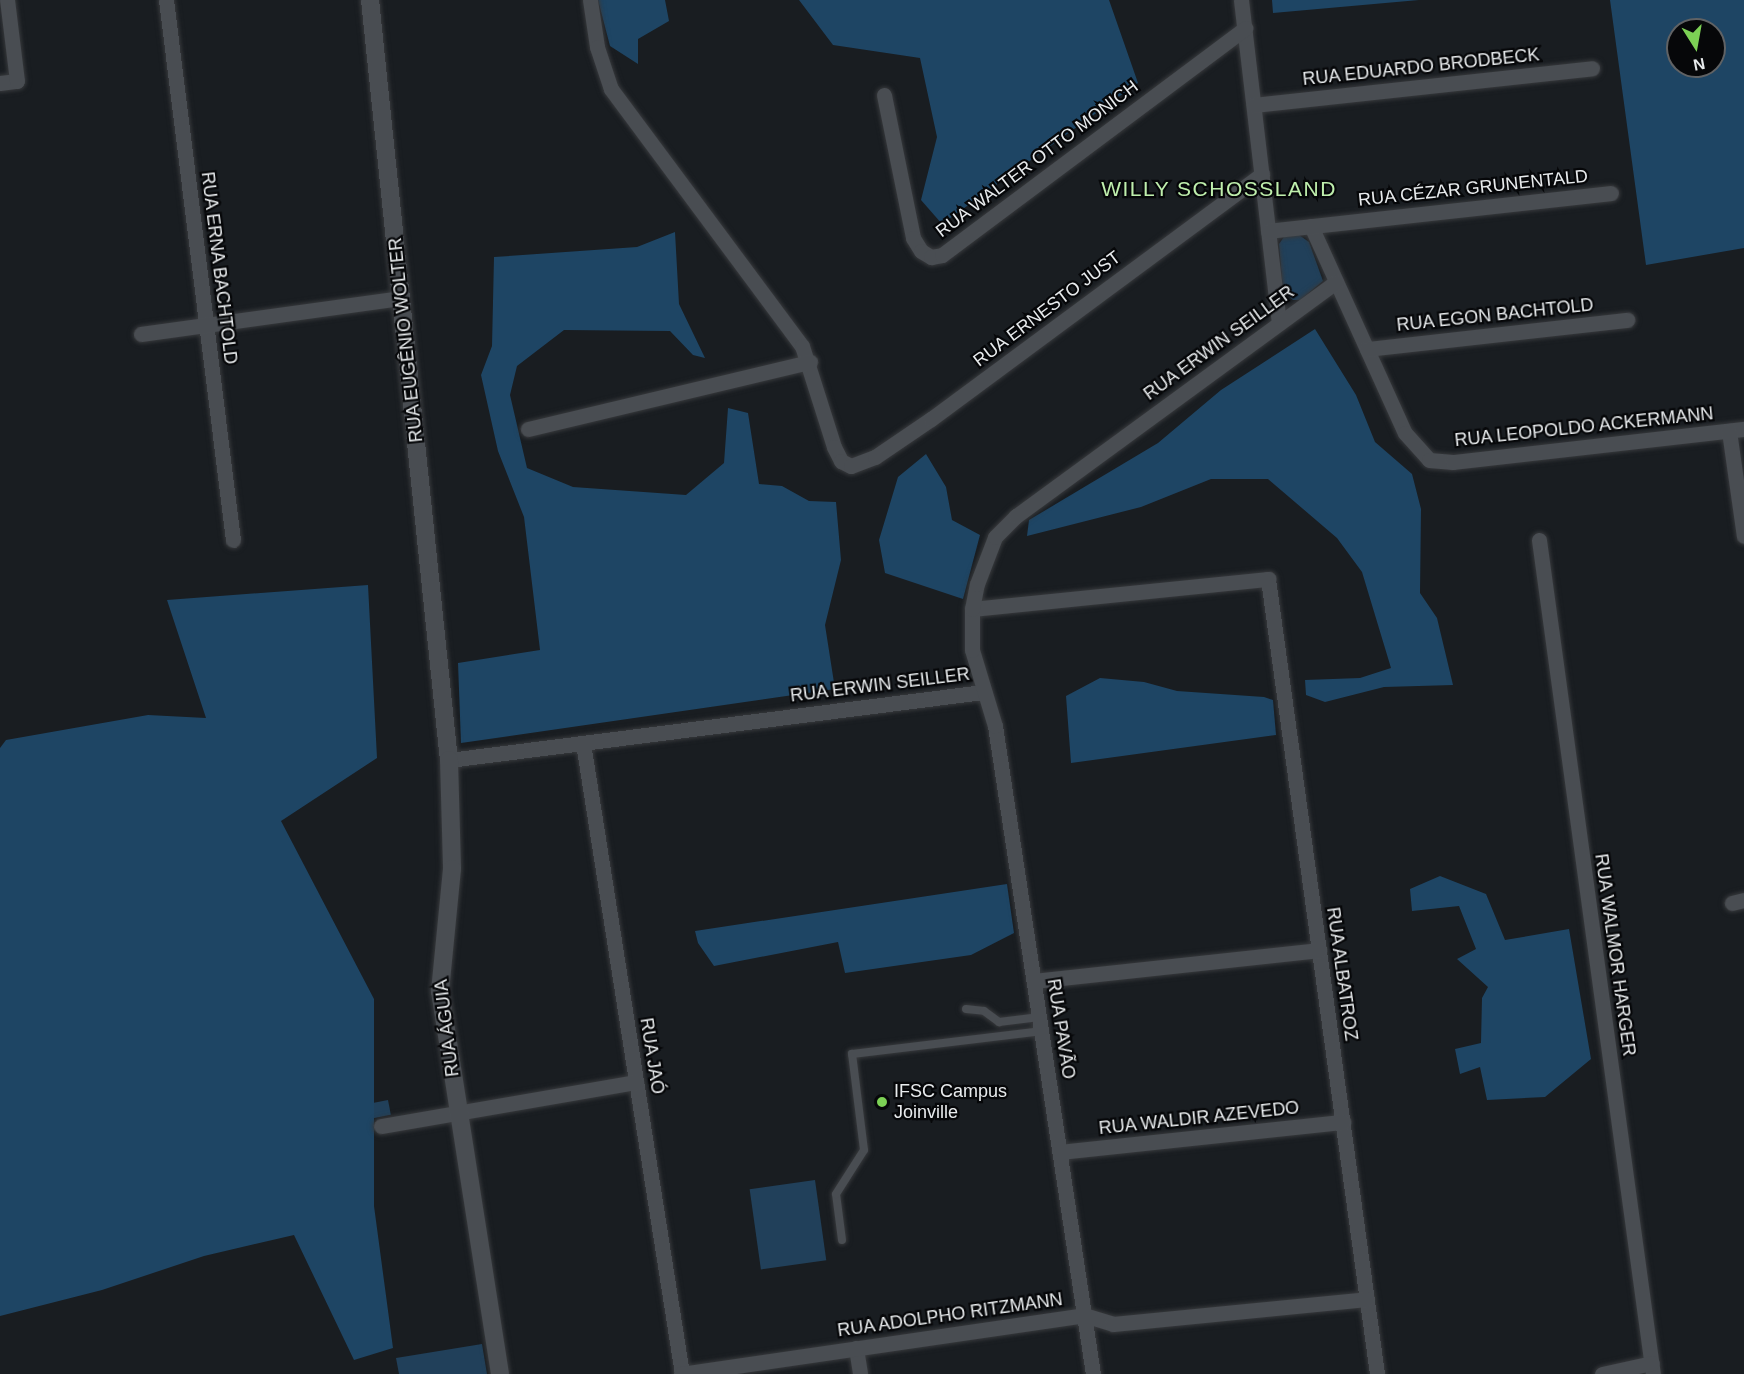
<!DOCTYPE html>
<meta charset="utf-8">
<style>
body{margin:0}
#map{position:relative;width:1744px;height:1374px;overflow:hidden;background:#191d21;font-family:Arial,sans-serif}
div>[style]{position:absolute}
.green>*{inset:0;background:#21405a;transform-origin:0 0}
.forest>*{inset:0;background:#1e4564}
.roads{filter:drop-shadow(0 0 2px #37393c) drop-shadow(0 0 2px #37393c)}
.service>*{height:8px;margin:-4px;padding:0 4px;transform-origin:4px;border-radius:4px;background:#494d52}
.minor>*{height:15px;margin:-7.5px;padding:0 7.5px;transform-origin:7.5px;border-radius:7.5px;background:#494d52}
.tertiary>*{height:18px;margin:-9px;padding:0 9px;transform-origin:9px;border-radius:9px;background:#494d52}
.dots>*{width:16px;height:16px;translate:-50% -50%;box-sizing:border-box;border:3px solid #060709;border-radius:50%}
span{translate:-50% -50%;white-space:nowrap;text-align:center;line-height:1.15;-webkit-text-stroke:4.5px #060709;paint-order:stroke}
.street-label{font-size:18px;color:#e8ebed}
.poi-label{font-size:18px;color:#e8ebed}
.left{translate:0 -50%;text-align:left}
.quarter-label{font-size:21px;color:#bfefad;letter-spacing:1.5px}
.north{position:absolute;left:1666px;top:18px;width:60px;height:60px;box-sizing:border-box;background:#060709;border:2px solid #606264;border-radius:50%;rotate:169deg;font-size:16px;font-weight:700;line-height:24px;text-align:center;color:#e8ebed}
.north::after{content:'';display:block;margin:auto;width:21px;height:27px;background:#7cd155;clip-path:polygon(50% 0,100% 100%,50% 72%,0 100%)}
</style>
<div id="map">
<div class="green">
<div style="clip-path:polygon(1299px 235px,1309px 242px,1323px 281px,1300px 300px,1293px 300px,1283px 291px,1279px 244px,1284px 237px)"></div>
<div style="left:388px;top:1100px;width:15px;height:22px;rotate:79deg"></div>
<div style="left:815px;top:1180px;width:81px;height:66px;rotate:82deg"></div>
<div style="clip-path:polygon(482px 1344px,487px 1374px,399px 1374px,396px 1358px)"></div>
</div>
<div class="forest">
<div style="clip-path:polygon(598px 0,665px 0,669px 21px,638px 39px,638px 64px,610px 46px)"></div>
<div style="clip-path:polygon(799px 0,1109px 0,1138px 83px,942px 224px,921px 200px,937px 137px,920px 58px,833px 45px)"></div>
<div style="clip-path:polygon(1272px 0,1419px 0,1273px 13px)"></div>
<div style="clip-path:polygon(evenodd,1610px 0,1744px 0,1744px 248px,1646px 265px,1610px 0,1678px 30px,1714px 30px,1714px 66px,1678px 66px,1678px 30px)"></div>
<div style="clip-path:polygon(675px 232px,679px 304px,705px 358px,693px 355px,670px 331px,564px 330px,517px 366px,510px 395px,527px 468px,573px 487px,686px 495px,724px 463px,728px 408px,748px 413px,759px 484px,782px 486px,809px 501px,836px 502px,841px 560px,825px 625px,835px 689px,461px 743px,458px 663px,540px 650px,524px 517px,498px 451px,481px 375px,492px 346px,494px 257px,637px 247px)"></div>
<div style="clip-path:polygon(1315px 329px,1356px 395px,1375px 442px,1412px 474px,1421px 509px,1420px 593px,1437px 618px,1453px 685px,1384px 687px,1325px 702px,1306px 695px,1305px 680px,1360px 678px,1391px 668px,1362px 572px,1337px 538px,1268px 479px,1211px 479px,1141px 507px,1027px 536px,1029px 520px,1158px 443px,1221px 390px)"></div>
<div style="clip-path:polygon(926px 454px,946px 487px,952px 520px,980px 535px,963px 599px,885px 573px,879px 540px,898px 477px)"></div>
<div style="clip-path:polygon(368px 585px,377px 758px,281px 821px,374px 999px,374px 1206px,393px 1348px,354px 1360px,294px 1235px,204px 1256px,102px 1290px,0 1316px,0 748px,6px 740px,148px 715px,206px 718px,167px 600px)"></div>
<div style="clip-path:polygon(1100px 678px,1144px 682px,1177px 691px,1264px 697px,1273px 700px,1276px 735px,1071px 763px,1066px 696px)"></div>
<div style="clip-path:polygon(1440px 876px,1486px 894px,1505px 940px,1569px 929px,1591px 1059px,1545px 1097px,1487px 1100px,1480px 1067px,1460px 1074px,1455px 1049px,1481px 1043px,1482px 998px,1488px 987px,1457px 959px,1476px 949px,1459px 906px,1412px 911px,1410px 889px)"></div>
<div style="clip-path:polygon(1007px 884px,1014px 933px,971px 955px,845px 973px,838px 942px,714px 966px,698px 943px,695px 931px)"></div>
</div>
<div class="roads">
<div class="service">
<div style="left:966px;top:1009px;width:18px;rotate:6deg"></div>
<div style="left:984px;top:1011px;width:19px;rotate:36deg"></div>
<div style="left:999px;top:1022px;width:41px;rotate:-7deg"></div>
<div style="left:842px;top:1240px;width:46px;rotate:-97.4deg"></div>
<div style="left:836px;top:1194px;width:52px;rotate:-57.5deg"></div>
<div style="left:864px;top:1150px;width:97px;rotate:-97.1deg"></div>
<div style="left:852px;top:1054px;width:190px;rotate:-6.9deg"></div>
</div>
<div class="minor">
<div style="left:166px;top:0;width:544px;rotate:82.93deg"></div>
<div style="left:590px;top:0;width:48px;rotate:81.5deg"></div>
<div style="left:597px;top:47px;width:44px;rotate:71.6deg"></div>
<div style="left:611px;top:89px;width:320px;rotate:53.4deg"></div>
<div style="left:802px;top:346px;width:106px;rotate:72.4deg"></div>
<div style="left:834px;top:447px;width:16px;rotate:63deg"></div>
<div style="left:841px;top:461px;width:11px;rotate:27deg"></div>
<div style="left:851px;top:466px;width:26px;rotate:-21deg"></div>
<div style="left:875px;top:457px;width:68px;rotate:-34.2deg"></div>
<div style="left:931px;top:419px;width:412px;rotate:-36.5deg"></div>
<div style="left:1241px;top:0;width:325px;rotate:83.3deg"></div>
<div style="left:0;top:83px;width:17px;rotate:-7deg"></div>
<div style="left:17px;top:81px;width:82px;rotate:-97deg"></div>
<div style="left:884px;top:95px;width:146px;rotate:78.5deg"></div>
<div style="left:913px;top:238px;width:15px;rotate:58deg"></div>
<div style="left:921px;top:251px;width:12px;rotate:31deg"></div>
<div style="left:931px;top:257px;width:11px;rotate:-10deg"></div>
<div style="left:942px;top:255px;width:379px;rotate:-36.8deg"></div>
<div style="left:1254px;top:105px;width:340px;rotate:-6.2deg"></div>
<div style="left:1311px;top:226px;width:227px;rotate:65.6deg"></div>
<div style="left:1405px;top:433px;width:36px;rotate:48deg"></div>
<div style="left:1429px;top:460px;width:24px;rotate:5deg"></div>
<div style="left:1453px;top:462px;width:293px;rotate:-6.5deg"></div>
<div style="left:1268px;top:231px;width:345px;rotate:-6.3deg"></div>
<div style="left:141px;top:334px;width:263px;rotate:-7.9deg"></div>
<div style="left:1367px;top:349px;width:262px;rotate:-6.4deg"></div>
<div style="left:528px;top:429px;width:290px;rotate:-13.4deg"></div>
<div style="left:1729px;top:431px;width:106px;rotate:81.9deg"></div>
<div style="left:1539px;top:540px;width:842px;rotate:82.22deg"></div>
<div style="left:972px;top:609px;width:298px;rotate:-5.8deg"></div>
<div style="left:1268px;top:579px;width:802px;rotate:82.19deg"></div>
<div style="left:583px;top:743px;width:639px;rotate:81.08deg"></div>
<div style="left:449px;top:760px;width:538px;rotate:-7.26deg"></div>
<div style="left:1732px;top:903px;width:12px;rotate:-14deg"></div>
<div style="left:1034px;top:981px;width:287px;rotate:-6.2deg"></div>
<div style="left:381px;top:1126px;width:259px;rotate:-9.8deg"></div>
<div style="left:1060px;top:1152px;width:285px;rotate:-6.1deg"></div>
<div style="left:856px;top:1348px;width:26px;rotate:81deg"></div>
<div style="left:681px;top:1374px;width:407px;rotate:-8.3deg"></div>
<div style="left:1084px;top:1315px;width:30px;rotate:17deg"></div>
<div style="left:1113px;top:1324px;width:255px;rotate:-5.6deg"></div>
<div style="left:1093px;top:1374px;width:655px;rotate:-98.6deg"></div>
<div style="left:995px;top:726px;width:79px;rotate:-106.8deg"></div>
<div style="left:972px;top:650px;width:41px;rotate:-90deg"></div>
<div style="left:972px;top:609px;width:25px;rotate:-79deg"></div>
<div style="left:977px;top:584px;width:50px;rotate:-69deg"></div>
<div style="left:995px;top:537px;width:30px;rotate:-45deg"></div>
<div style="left:1016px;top:516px;width:396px;rotate:-36.2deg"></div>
<div style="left:1602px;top:1374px;width:51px;rotate:-12.4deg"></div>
</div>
<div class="tertiary">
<div style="left:370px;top:0;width:764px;rotate:84.07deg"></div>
<div style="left:449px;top:760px;width:109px;rotate:88.4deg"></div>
<div style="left:452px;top:869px;width:123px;rotate:95.6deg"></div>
<div style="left:440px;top:991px;width:388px;rotate:81.1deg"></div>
</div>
</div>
<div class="dots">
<div style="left:882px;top:1102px;background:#7cd155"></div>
</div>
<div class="street-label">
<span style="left:1421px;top:67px;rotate:-6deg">RUA EDUARDO BRODBECK</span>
<span style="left:1037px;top:159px;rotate:-37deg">RUA WALTER OTTO MONICH</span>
<span style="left:1473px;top:188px;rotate:-6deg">RUA CÉZAR GRUNENTALD</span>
<span style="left:219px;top:268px;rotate:83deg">RUA ERNA BACHTOLD</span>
<span style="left:1047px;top:309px;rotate:-37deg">RUA ERNESTO JUST</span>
<span style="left:1495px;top:315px;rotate:-6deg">RUA EGON BACHTOLD</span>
<span style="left:406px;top:340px;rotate:-96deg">RUA EUGÊNIO WOLTER</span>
<span style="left:1219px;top:343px;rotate:-36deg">RUA ERWIN SEILLER</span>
<span style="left:1584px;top:427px;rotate:-6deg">RUA LEOPOLDO ACKERMANN</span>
<span style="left:880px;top:685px;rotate:-7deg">RUA ERWIN SEILLER</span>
<span style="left:1615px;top:955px;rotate:82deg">RUA WALMOR HARGER</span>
<span style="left:1342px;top:974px;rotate:82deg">RUA ALBATROZ</span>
<span style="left:447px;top:1028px;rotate:-97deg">RUA ÁGUIA</span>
<span style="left:1061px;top:1029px;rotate:81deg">RUA PAVÃO</span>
<span style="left:652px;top:1056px;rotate:81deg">RUA JAÓ</span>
<span style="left:1199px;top:1118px;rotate:-6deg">RUA WALDIR AZEVEDO</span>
<span style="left:950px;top:1315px;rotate:-8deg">RUA ADOLPHO RITZMANN</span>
</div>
<div class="poi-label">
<span class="left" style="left:894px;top:1102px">IFSC Campus<br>Joinville</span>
</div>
<div class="quarter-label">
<span style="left:1219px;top:189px">WILLY SCHOSSLAND</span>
</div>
<div class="north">N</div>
</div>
